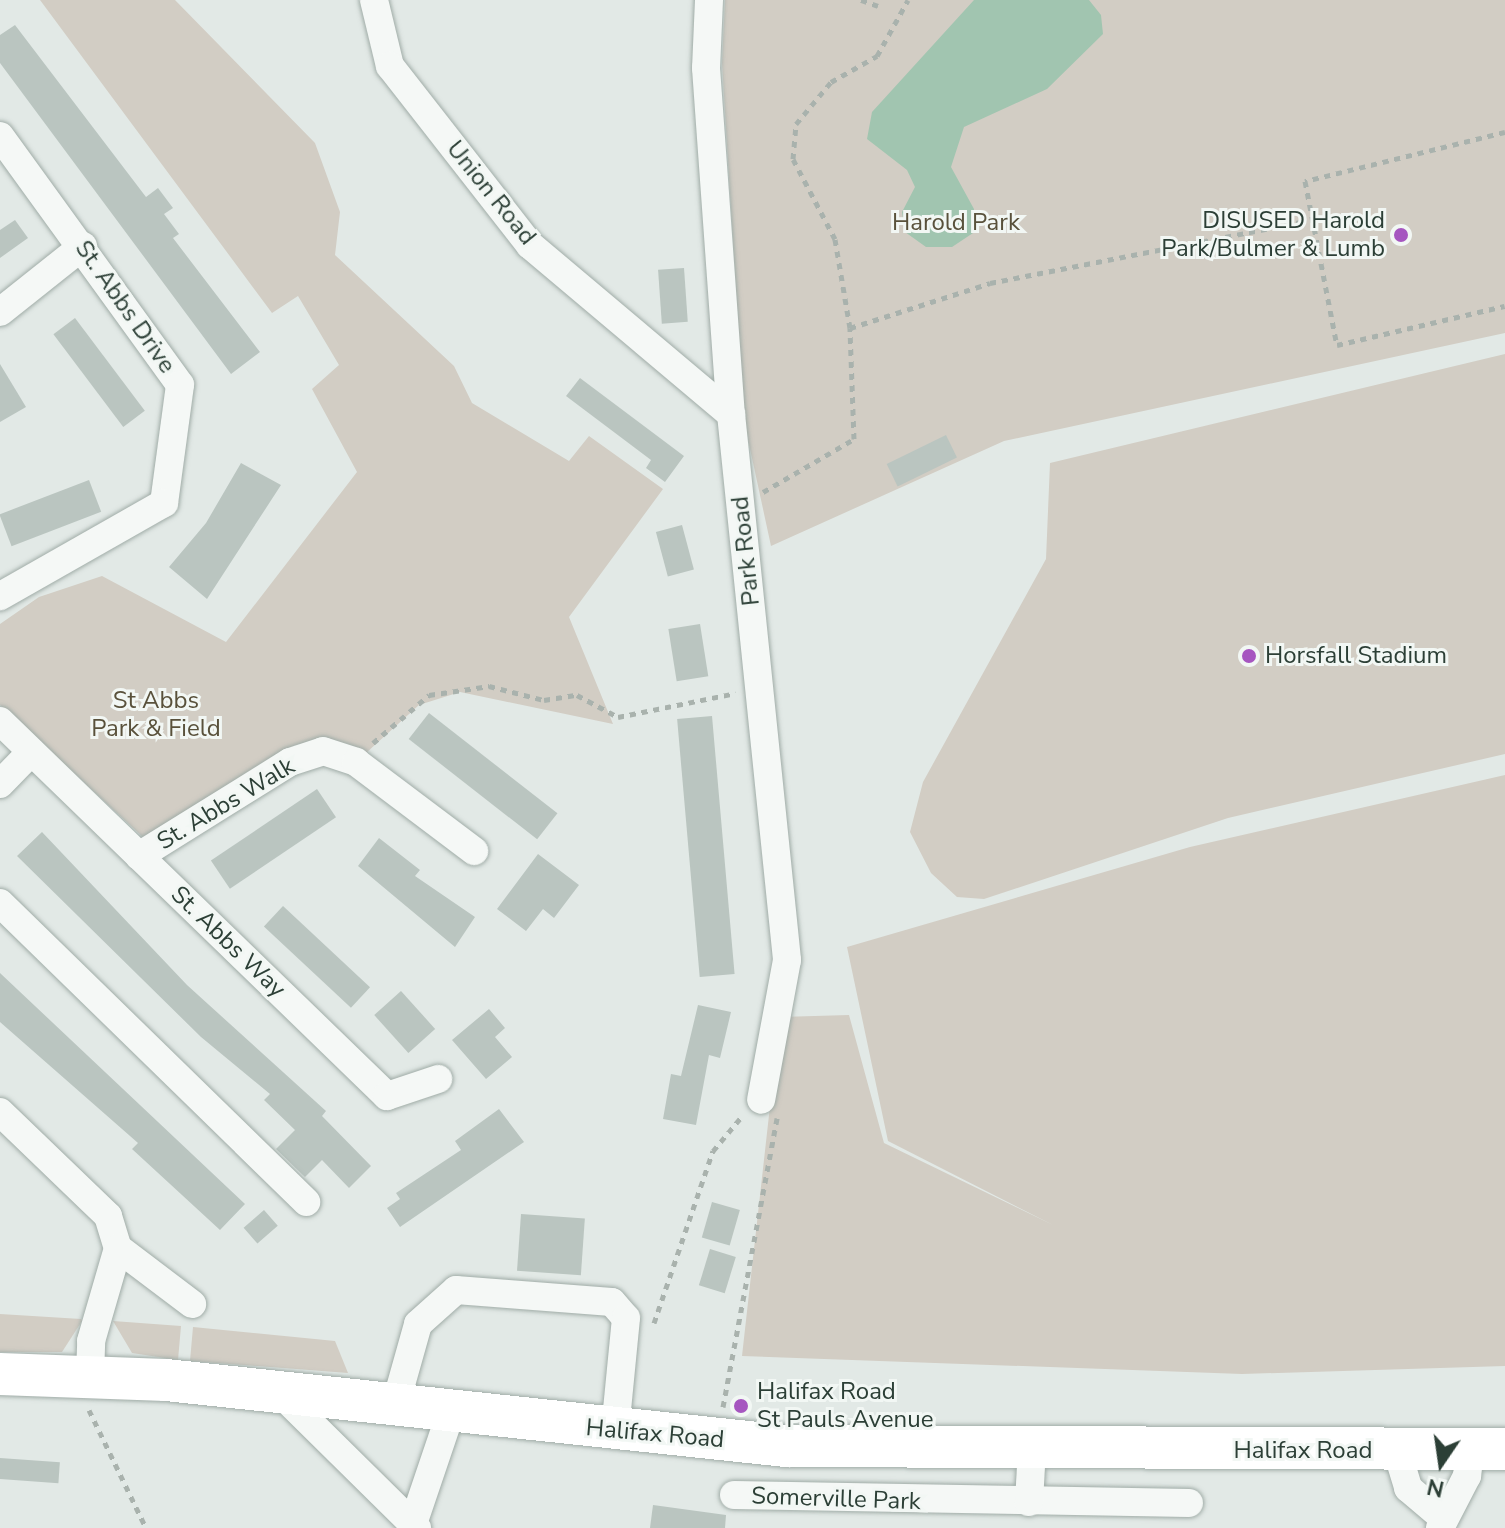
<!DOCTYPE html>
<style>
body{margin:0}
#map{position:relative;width:1505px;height:1528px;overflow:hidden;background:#e2e9e6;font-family:"Nunito Sans",sans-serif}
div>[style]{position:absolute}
.green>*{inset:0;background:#d2cdc4}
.water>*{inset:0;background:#a1c5b0}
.building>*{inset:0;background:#bac5c0;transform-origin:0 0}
.path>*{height:5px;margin-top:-2.5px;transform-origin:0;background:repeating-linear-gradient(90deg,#a9b2ad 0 6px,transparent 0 12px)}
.roads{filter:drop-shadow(0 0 2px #a0aca7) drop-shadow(0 0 2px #a0aca7)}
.minor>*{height:28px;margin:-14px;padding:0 14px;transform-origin:14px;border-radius:14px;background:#f5f8f6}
.highway>*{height:42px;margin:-21px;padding:0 21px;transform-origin:21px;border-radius:21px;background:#fff}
.dots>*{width:22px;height:22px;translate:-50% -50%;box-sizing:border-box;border:4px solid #f2f7f4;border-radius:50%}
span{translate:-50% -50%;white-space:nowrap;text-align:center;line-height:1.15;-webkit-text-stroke:6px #f2f7f4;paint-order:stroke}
.street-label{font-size:24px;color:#2c3f36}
.poi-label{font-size:24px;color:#2c3f36}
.right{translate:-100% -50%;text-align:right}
.left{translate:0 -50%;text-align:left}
.park-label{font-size:24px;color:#59513b}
.north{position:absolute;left:1401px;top:1424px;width:80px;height:80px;-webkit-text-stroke:6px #f2f7f4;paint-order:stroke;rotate:193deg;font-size:22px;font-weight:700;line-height:32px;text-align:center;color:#2c3f36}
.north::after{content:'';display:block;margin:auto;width:28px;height:36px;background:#2c3f36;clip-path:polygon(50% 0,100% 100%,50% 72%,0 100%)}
</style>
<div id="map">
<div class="green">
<div style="clip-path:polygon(40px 0,175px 0,315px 143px,340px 212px,335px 255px,454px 366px,472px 403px,569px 461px,589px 436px,663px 489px,569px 617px,613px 724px,460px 692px,419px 705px,366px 753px,333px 741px,295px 745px,144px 838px,0 705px,0 624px,39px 597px,102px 576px,226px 642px,357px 472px,312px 389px,339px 365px,298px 296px,272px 313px)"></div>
<div style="clip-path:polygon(725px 0,1505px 0,1505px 333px,1004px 441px,771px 546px,744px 421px,722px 63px)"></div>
<div style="clip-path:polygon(1505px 354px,1505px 754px,1228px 818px,984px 899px,957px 897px,931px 873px,910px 832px,923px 782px,1046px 559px,1050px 463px)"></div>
<div style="clip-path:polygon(1505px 775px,1505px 1366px,1242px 1374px,742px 1356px,780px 1017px,849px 1015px,884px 1143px,1053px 1225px,888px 1141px,847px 947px,1190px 847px)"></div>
<div style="clip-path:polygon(0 1314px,81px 1319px,82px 1321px,62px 1352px,0 1352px)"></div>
<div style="clip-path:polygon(113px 1321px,181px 1326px,178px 1360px,132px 1353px)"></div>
<div style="clip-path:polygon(193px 1327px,335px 1341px,348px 1373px,190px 1361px)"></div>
</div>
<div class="water">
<div style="clip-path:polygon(974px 0,1089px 0,1101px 15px,1103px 34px,1047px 89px,964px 127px,951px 167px,974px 209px,973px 233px,952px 247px,926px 247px,905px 232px,902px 212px,915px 187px,907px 170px,867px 139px,872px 112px)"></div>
</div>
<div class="building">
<div style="clip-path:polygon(15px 25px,146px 197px,158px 188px,173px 208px,164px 214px,179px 234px,173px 238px,260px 352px,231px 374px,0 63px,0 35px)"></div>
<div style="clip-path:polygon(15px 220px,28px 238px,0 258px,0 230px)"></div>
<div style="left:684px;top:268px;width:54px;height:26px;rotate:86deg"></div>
<div style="left:75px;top:318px;width:116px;height:27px;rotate:53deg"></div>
<div style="clip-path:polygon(0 364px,26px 407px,0 422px)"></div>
<div style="clip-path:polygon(580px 378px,684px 456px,665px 482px,646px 468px,651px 460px,566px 396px)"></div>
<div style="left:946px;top:435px;width:25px;height:66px;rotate:64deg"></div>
<div style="clip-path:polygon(241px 463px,281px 485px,207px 599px,169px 567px,206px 523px)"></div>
<div style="left:89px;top:480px;width:34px;height:96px;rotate:69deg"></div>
<div style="left:682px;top:525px;width:46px;height:27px;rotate:75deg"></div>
<div style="left:700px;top:624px;width:53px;height:32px;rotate:81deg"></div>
<div style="left:429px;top:713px;width:163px;height:33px;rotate:38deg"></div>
<div style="left:712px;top:716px;width:259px;height:35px;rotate:85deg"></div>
<div style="left:317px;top:789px;width:34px;height:128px;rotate:56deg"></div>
<div style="clip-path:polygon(42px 832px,187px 985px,326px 1111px,322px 1116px,371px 1166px,349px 1188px,322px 1160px,305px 1177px,276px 1149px,295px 1130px,264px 1100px,270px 1094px,201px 1037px,17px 856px)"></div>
<div style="clip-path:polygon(379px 838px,420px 870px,415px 876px,475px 917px,455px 947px,358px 866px)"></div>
<div style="clip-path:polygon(538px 854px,579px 885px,554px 918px,543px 909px,526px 931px,497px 909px)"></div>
<div style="left:283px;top:906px;width:119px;height:28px;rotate:43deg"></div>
<div style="clip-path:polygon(0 973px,245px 1204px,220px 1230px,132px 1149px,138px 1143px,0 1022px)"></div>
<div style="left:401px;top:991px;width:51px;height:36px;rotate:48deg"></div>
<div style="clip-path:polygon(698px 1005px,731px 1012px,720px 1058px,709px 1055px,696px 1125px,663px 1119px,671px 1074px,681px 1076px)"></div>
<div style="clip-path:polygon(489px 1009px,505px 1028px,495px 1037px,512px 1057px,486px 1079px,452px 1040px)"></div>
<div style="clip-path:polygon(499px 1109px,524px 1142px,400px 1227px,387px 1208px,400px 1199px,396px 1193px,461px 1150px,455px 1141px)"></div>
<div style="left:712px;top:1202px;width:29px;height:37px;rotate:16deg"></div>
<div style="left:264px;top:1210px;width:21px;height:27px;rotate:49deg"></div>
<div style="left:521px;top:1214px;width:64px;height:57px;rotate:4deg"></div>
<div style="left:710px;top:1249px;width:27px;height:38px;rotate:17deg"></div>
<div style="left:0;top:1458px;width:60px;height:21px;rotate:4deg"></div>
<div style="clip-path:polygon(653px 1505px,726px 1515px,725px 1528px,650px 1528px)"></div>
</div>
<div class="path">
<div style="left:861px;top:0;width:18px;rotate:19deg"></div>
<div style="left:1505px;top:132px;width:206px;rotate:166.2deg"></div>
<div style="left:1305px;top:181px;width:167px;rotate:79deg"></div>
<div style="left:1337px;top:345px;width:172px;rotate:-13.1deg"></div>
<div style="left:850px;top:328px;width:90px;rotate:-99.6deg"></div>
<div style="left:835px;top:239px;width:90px;rotate:-117.7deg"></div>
<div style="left:793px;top:159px;width:35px;rotate:-85deg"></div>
<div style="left:796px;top:124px;width:55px;rotate:-50.2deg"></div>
<div style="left:831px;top:82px;width:53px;rotate:-29.5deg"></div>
<div style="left:877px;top:56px;width:64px;rotate:-61deg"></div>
<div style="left:763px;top:492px;width:105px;rotate:-30.2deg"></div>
<div style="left:854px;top:439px;width:111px;rotate:-92.1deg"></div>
<div style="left:850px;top:328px;width:147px;rotate:-17.8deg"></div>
<div style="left:990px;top:283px;width:323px;rotate:-11.1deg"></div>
<div style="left:373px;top:743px;width:74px;rotate:-40.6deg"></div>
<div style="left:429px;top:695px;width:61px;rotate:-8.5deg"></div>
<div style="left:489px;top:686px;width:57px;rotate:14.3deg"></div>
<div style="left:544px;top:700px;width:33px;rotate:-9deg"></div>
<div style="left:577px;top:695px;width:47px;rotate:28.2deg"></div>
<div style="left:618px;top:717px;width:120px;rotate:-11.5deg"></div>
<div style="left:654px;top:1323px;width:182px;rotate:-71.1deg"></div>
<div style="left:713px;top:1151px;width:47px;rotate:-50.2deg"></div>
<div style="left:723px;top:1407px;width:294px;rotate:-79.4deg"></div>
<div style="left:89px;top:1410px;width:131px;rotate:64.2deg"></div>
</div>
<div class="roads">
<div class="minor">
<div style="left:374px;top:0;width:68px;rotate:76.4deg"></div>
<div style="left:390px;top:66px;width:227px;rotate:52deg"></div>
<div style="left:530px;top:245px;width:263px;rotate:40.1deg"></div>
<div style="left:709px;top:0;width:68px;rotate:92.5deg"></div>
<div style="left:706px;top:68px;width:347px;rotate:85.9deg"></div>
<div style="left:731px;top:414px;width:549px;rotate:84.14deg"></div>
<div style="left:787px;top:960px;width:142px;rotate:100.5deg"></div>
<div style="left:0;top:136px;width:307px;rotate:54.1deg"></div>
<div style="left:180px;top:385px;width:119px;rotate:97.7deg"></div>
<div style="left:164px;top:503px;width:189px;rotate:150.4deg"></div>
<div style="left:0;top:312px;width:106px;rotate:-38.5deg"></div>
<div style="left:0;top:721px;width:539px;rotate:44.1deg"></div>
<div style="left:387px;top:1096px;width:54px;rotate:-18.4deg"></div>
<div style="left:0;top:784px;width:45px;rotate:-45.9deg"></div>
<div style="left:139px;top:856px;width:178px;rotate:-31.9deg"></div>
<div style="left:290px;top:762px;width:35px;rotate:-18deg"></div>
<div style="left:323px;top:751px;width:35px;rotate:18deg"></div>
<div style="left:356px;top:762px;width:148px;rotate:37deg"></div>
<div style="left:0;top:903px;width:428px;rotate:44.3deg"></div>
<div style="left:0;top:1112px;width:150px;rotate:43.9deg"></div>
<div style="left:108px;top:1216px;width:34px;rotate:73deg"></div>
<div style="left:118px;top:1248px;width:93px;rotate:37.1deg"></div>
<div style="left:90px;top:1376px;width:35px;rotate:-88deg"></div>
<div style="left:91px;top:1341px;width:97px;rotate:-73.8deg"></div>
<div style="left:279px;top:1392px;width:194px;rotate:44.6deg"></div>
<div style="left:395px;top:1406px;width:85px;rotate:-74.3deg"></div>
<div style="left:418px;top:1324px;width:51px;rotate:-41.8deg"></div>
<div style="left:456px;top:1290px;width:156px;rotate:4.4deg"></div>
<div style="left:612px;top:1302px;width:21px;rotate:49deg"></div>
<div style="left:626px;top:1318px;width:114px;rotate:95.6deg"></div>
<div style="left:1397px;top:1451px;width:39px;rotate:73deg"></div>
<div style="left:1408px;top:1488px;width:45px;rotate:40.5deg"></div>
<div style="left:734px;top:1495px;width:455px;rotate:1deg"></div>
<div style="left:1029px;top:1502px;width:53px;rotate:-86.8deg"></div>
<div style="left:413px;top:1524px;width:118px;rotate:-71.3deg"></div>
<div style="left:1440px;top:1528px;width:59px;rotate:-62.6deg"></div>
<div style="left:1467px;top:1476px;width:25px;rotate:-83deg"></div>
</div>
<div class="highway">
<div style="left:0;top:1374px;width:166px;rotate:2.1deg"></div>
<div style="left:166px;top:1380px;width:624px;rotate:6.08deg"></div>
<div style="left:786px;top:1446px;width:719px;rotate:0.24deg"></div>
</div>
</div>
<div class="dots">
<div style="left:1401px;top:235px;background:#a656c0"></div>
<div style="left:1249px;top:656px;background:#a656c0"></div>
<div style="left:741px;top:1406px;background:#a656c0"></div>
</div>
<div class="street-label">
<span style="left:491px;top:193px;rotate:51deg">Union Road</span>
<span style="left:125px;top:307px;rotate:55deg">St. Abbs Drive</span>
<span style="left:746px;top:551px;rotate:-96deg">Park Road</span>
<span style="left:226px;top:804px;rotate:-31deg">St. Abbs Walk</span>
<span style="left:228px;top:942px;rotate:44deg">St. Abbs Way</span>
<span style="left:655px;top:1434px;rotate:5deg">Halifax Road</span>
<span style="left:1303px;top:1451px">Halifax Road</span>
<span style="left:836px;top:1499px;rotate:2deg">Somerville Park</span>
</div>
<div class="poi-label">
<span class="right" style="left:1385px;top:235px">DISUSED Harold<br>Park/Bulmer &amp; Lumb</span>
<span class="left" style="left:1265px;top:656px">Horsfall Stadium</span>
<span class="left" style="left:757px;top:1406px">Halifax Road<br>St Pauls Avenue</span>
</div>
<div class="park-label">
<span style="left:956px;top:223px">Harold Park</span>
<span style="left:156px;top:715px">St Abbs<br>Park &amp; Field</span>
</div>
<div class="north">N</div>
</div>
